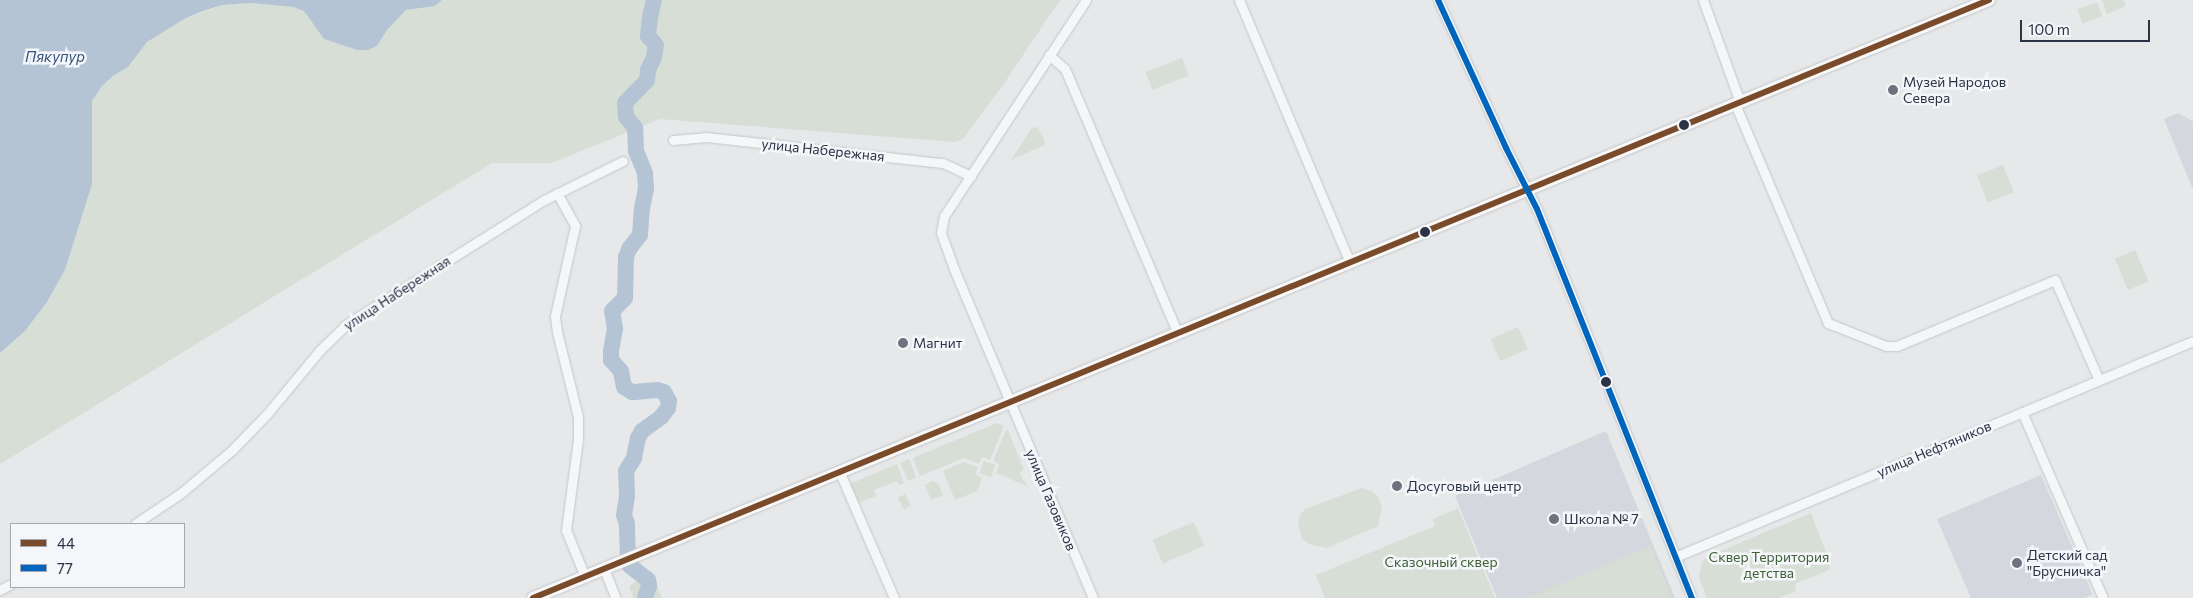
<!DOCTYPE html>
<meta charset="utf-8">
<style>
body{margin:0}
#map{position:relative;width:2193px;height:598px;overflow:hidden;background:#e6e8ea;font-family:Commissioner,sans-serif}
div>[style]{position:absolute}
.built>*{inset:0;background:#d4d7dd}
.green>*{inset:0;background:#d6ded6;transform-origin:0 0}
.water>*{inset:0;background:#b4c4d5}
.river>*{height:16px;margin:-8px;padding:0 8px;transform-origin:8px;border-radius:8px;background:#b4c4d5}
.roads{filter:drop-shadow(0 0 1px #c4c6c8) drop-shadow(0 0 1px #c4c6c8)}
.minor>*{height:9px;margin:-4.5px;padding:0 4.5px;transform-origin:4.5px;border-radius:4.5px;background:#f5f6f7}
.secondary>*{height:12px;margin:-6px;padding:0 6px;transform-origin:6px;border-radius:6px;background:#f8f8f8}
.bus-1>*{height:6px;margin:-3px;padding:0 3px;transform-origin:3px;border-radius:3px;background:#7a4b2a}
.bus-2>*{height:6px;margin:-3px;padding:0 3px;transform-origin:3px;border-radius:3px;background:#0065bd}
.dots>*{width:14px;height:14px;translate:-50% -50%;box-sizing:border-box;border:2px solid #f4f6f9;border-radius:50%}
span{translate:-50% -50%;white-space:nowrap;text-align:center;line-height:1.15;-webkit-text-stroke:5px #f4f6f9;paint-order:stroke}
.poi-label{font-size:14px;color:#2b3445}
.left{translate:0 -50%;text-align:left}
.street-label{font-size:14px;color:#2b3445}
.park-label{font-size:14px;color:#3f6138}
.water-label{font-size:15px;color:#34527a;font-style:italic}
.legend{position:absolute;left:10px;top:523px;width:175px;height:65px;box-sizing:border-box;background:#f4f6f9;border:1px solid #a4a8b1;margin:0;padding:6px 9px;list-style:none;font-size:15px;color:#2b3445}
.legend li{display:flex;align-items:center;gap:10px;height:25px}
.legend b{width:25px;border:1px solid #a4a8b1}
.scale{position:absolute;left:2020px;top:20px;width:130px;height:22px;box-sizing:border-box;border:2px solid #2b3445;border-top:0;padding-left:6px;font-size:15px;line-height:18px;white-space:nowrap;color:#2b3445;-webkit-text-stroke:4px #f4f6f9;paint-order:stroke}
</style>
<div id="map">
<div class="built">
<div style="clip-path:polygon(2178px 113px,2193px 121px,2193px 190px,2164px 119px)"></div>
<div style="clip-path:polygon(1606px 431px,1675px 598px,1497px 598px,1455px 496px)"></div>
<div style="clip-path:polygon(2041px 475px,2093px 595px,2084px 598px,1971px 598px,1937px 519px)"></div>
</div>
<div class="green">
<div style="clip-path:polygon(442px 0,1060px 0,1005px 82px,963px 139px,955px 142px,660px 119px,552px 163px,492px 163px,0 464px,0 353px,25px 331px,47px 302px,65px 270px,83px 212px,92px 101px,102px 86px,113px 76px,128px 67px,147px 42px,161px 32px,184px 19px,222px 5px,250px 3px,293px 7px,304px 11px,324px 39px,357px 50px,368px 50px,377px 46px,387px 30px,406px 10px,435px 6px)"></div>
<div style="clip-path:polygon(2102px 0,2123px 0,2126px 6px,2107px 14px)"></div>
<div style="left:2097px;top:2px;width:15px;height:21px;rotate:70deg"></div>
<div style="left:1182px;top:58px;width:19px;height:39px;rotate:69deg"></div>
<div style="clip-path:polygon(1037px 127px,1045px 141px,1044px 145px,1011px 160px,1032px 128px)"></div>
<div style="left:2003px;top:165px;width:29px;height:28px;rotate:68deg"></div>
<div style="left:2135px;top:250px;width:34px;height:22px;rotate:67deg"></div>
<div style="left:1518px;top:327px;width:24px;height:30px;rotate:66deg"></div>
<div style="clip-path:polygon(997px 423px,1004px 426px,990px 460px,982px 457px,979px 464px,964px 458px,920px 476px,913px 458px)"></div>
<div style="clip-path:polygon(1007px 428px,1024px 470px,1020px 472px,1021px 477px,1029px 487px,996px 473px,999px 464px,993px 461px)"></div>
<div style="clip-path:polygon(909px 459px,916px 478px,908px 481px,900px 463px)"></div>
<div style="left:984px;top:461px;width:12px;height:13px;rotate:20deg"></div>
<div style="clip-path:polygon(963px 462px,978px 467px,975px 475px,982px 478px,977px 491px,955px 500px,943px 471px)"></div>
<div style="clip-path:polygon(897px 464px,904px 483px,899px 485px,897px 481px,874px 490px,876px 496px,861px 502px,857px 500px,850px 484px)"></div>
<div style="clip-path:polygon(933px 481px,939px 485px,943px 495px,931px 500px,925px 485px)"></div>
<div style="clip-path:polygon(1362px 488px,1372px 491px,1378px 497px,1382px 506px,1378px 526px,1327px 548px,1309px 544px,1302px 539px,1298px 523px,1300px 516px,1305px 509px)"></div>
<div style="left:905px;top:494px;width:13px;height:8px;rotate:63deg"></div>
<div style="clip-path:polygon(1458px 508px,1495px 598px,1325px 598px,1316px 575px,1435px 526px,1433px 519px)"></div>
<div style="clip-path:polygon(1811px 513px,1830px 563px,1829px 570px,1795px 584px,1796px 591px,1779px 598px,1707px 598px,1699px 577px,1702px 562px,1709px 556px)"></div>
<div style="left:1194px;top:522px;width:26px;height:45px;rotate:67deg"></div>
<div style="clip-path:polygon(1651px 546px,1672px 598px,1526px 598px)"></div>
<div style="clip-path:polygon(651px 570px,662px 598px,633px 598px,629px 586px)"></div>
</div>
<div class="water">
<div style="clip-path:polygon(0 0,442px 0,435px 6px,406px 10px,387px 30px,377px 46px,368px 50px,357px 50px,324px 39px,304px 11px,293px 7px,250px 3px,222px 5px,203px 11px,184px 19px,147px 42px,128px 67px,113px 76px,102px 86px,92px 101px,92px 184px,65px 270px,47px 302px,25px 331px,0 353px)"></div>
</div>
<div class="river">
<div style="left:645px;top:598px;width:13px;rotate:-72deg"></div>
<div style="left:649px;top:586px;width:6px;rotate:-99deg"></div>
<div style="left:648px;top:580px;width:23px;rotate:-142deg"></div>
<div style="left:630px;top:566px;width:9px;rotate:-103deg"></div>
<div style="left:628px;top:557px;width:33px;rotate:-92deg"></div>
<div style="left:627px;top:524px;width:9px;rotate:-108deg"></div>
<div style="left:624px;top:515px;width:19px;rotate:-81deg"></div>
<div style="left:627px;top:496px;width:25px;rotate:-92deg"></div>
<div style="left:626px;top:471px;width:15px;rotate:-58deg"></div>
<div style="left:634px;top:458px;width:20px;rotate:-79deg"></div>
<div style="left:638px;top:438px;width:8px;rotate:-60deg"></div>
<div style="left:642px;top:431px;width:24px;rotate:-36deg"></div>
<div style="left:661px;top:417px;width:11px;rotate:-52deg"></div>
<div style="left:668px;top:408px;width:7px;rotate:-82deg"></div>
<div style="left:669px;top:401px;width:10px;rotate:-119deg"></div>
<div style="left:664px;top:392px;width:7px;rotate:-164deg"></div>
<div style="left:657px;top:390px;width:25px;rotate:175deg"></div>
<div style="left:632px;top:392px;width:9px;rotate:-148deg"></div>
<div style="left:624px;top:387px;width:16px;rotate:-101deg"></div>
<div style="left:621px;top:371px;width:15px;rotate:-132deg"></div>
<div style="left:611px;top:360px;width:9px;rotate:-90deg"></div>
<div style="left:611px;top:351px;width:22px;rotate:-80deg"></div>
<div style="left:615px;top:329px;width:18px;rotate:-99deg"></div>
<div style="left:612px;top:311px;width:18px;rotate:-45deg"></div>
<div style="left:625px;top:298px;width:41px;rotate:-88.6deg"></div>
<div style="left:626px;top:257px;width:9px;rotate:-69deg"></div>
<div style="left:629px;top:249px;width:18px;rotate:-52deg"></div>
<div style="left:640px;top:235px;width:26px;rotate:-86deg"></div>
<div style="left:642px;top:209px;width:21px;rotate:-79deg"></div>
<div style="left:646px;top:188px;width:15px;rotate:-94deg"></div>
<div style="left:645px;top:173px;width:24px;rotate:-112deg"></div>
<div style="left:636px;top:151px;width:23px;rotate:-92deg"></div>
<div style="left:635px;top:128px;width:14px;rotate:-129deg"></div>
<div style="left:626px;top:117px;width:14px;rotate:-94deg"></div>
<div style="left:625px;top:103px;width:32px;rotate:-46deg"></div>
<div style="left:647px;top:80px;width:10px;rotate:-84deg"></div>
<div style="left:648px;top:70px;width:14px;rotate:-65deg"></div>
<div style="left:654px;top:57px;width:12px;rotate:-81deg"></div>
<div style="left:656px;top:45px;width:12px;rotate:-132deg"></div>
<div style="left:648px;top:36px;width:19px;rotate:-84deg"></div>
<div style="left:650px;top:17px;width:17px;rotate:-77deg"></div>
</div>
<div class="roads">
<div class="minor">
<div style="left:1086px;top:0;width:258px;rotate:123.3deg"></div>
<div style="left:944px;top:216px;width:17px;rotate:100deg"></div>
<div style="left:941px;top:233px;width:38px;rotate:70deg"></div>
<div style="left:954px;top:269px;width:357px;rotate:67.1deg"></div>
<div style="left:1239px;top:0;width:285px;rotate:67.1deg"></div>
<div style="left:1438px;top:0;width:163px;rotate:65.3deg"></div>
<div style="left:1506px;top:148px;width:68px;rotate:63.1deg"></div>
<div style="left:1537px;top:209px;width:419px;rotate:68.3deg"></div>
<div style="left:1703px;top:0;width:109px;rotate:70.1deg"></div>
<div style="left:1049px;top:55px;width:21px;rotate:41deg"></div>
<div style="left:1065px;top:69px;width:288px;rotate:66.9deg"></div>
<div style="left:1735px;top:104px;width:238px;rotate:67deg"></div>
<div style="left:1828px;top:323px;width:62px;rotate:21.6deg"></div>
<div style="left:1886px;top:346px;width:11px"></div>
<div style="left:1897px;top:346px;width:171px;rotate:-22.7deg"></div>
<div style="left:2055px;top:280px;width:109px;rotate:66.3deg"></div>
<div style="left:673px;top:140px;width:33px;rotate:-5deg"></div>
<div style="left:706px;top:137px;width:238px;rotate:6.3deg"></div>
<div style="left:943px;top:163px;width:31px;rotate:25deg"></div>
<div style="left:557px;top:193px;width:38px;rotate:61deg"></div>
<div style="left:575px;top:226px;width:92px;rotate:102.5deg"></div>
<div style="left:555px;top:316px;width:16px;rotate:83deg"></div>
<div style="left:557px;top:332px;width:88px;rotate:76.1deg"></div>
<div style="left:578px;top:417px;width:22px;rotate:90deg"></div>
<div style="left:578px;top:439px;width:92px;rotate:97.5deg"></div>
<div style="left:566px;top:530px;width:51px;rotate:68deg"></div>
<div style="left:2022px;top:412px;width:203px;rotate:66.5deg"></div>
<div style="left:840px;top:473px;width:136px;rotate:66.6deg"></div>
<div style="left:135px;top:524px;width:55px;rotate:-34deg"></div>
<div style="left:181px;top:493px;width:67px;rotate:-40.1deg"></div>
<div style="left:232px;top:450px;width:50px;rotate:-45.8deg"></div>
<div style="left:267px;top:414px;width:83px;rotate:-50.4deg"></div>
<div style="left:320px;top:350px;width:37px;rotate:-44deg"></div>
<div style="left:347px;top:324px;width:233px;rotate:-32.2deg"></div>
<div style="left:544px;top:200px;width:88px;rotate:-26.3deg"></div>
<div style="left:1675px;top:557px;width:561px;rotate:-22.64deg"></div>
<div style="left:604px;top:569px;width:31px;rotate:68deg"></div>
<div style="left:0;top:590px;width:13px;rotate:-29deg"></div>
</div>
<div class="secondary">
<div style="left:533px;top:598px;width:1574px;rotate:-22.33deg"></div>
</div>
</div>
<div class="bus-1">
<div style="left:533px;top:598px;width:1574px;rotate:-22.33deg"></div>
</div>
<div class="bus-2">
<div style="left:1438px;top:0;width:163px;rotate:65.3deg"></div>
<div style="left:1506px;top:148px;width:68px;rotate:63.1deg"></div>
<div style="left:1537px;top:209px;width:419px;rotate:68.3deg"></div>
</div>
<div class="dots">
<div style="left:1893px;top:90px;background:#6c737f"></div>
<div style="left:1684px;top:125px;background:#2b3445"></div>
<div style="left:1425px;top:232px;background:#2b3445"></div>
<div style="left:903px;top:343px;background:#6c737f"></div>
<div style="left:1606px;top:382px;background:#2b3445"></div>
<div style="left:1397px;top:486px;background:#6c737f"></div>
<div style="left:1554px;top:519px;background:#6c737f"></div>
<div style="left:2017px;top:563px;background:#6c737f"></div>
</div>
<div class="poi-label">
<span class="left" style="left:1903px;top:90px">Музей Народов<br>Севера</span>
<span class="left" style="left:913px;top:343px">Магнит</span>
<span class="left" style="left:1407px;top:486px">Досуговый центр</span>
<span class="left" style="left:1564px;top:519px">Школа № 7</span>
<span class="left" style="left:2027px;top:563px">Детский сад<br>"Брусничка"</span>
</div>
<div class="street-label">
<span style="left:823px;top:150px;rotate:6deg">улица Набережная</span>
<span style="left:397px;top:293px;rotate:-33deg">улица Набережная</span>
<span style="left:1934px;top:449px;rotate:-23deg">улица Нефтяников</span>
<span style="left:1051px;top:500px;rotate:67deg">улица Газовиков</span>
</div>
<div class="park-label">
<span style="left:1769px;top:565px">Сквер Территория<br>детства</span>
<span style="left:1441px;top:562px">Сказочный сквер</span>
</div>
<div class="water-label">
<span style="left:55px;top:57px">Пякупур</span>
</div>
<ul class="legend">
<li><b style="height:6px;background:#7a4b2a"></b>44</li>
<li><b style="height:6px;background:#0065bd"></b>77</li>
</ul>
<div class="scale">100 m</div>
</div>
